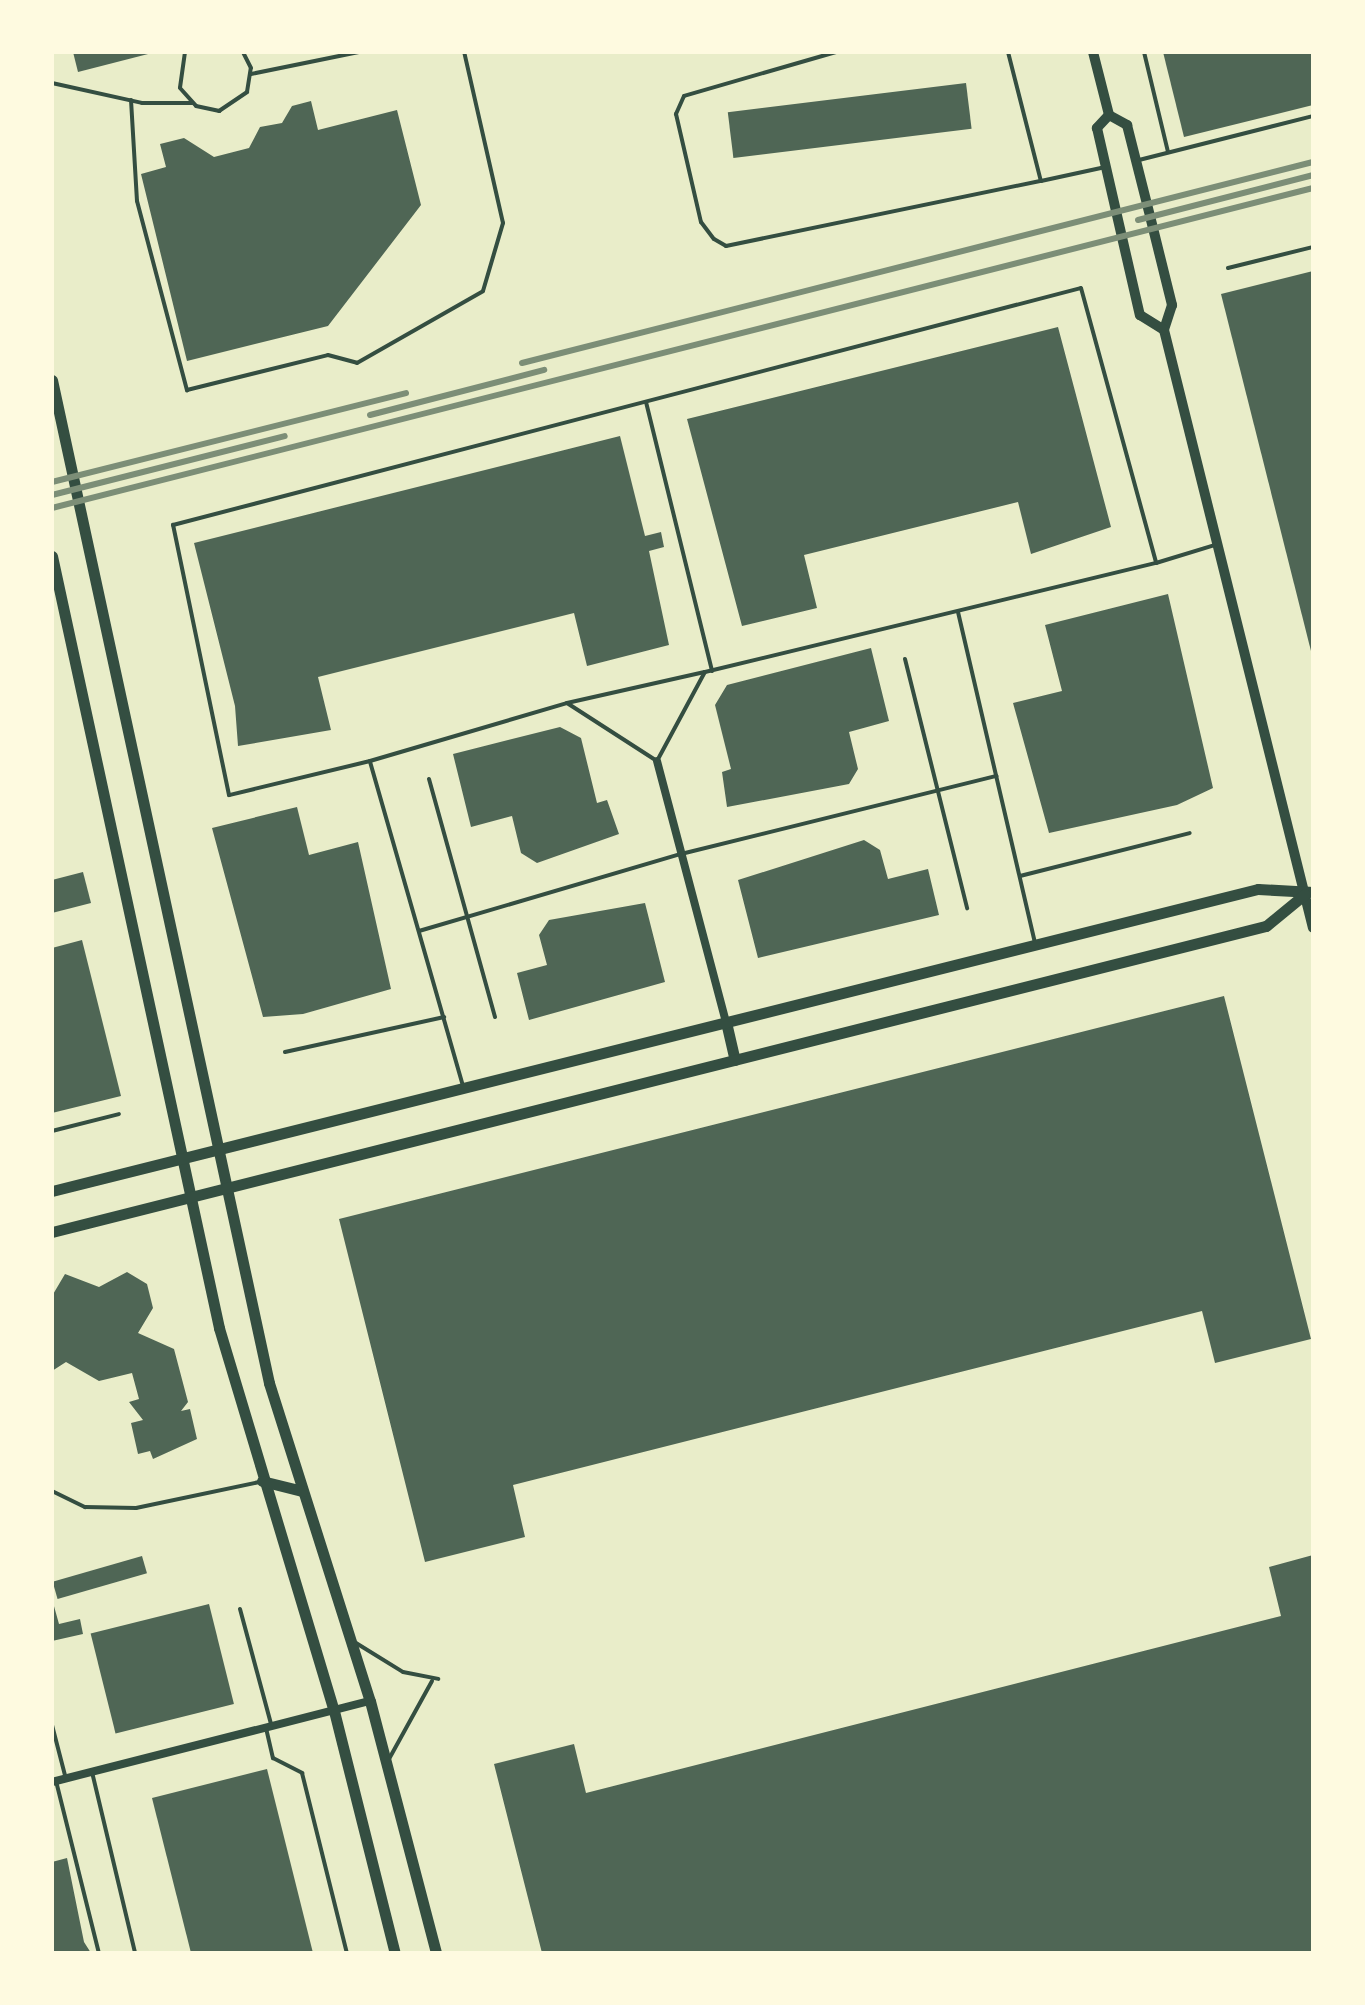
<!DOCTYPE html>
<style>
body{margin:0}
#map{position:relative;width:1365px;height:2005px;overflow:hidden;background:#e9edc9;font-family:"Roboto Condensed",sans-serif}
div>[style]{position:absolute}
.building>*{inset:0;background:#4f6655;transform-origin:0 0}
.service>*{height:4px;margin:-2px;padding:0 2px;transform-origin:2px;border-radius:2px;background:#344e41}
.minor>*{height:8px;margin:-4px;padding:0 4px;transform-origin:4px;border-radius:4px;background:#344e41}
.tertiary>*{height:10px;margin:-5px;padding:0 5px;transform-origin:5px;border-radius:5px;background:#344e41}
.secondary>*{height:11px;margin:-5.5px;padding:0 5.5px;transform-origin:5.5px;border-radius:5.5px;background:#344e41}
.rail>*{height:6px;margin:-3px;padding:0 3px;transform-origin:3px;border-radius:3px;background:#7c8e77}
span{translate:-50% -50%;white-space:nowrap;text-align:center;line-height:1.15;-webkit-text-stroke:7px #fefae0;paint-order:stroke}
.frame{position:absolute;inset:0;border:54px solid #fefae0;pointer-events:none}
</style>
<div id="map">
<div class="building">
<div style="clip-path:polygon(73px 52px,152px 52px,152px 53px,78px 72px)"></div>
<div style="clip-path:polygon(1163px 52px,1313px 52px,1313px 105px,1184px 137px)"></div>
<div style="left:966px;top:83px;width:46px;height:240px;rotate:83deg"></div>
<div style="clip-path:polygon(311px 101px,318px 130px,397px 110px,421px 205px,328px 326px,187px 361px,141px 174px,166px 167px,160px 144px,184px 138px,214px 157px,249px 148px,260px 127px,282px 123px,292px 106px)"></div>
<div style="clip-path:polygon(1313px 271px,1313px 655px,1312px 655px,1221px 294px)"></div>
<div style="clip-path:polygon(1058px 327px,1111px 527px,1031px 554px,1018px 502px,804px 555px,817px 608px,742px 626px,687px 419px)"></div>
<div style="clip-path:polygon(620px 436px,645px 536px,661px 532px,664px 547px,649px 551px,669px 645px,587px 666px,574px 613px,318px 677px,331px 730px,238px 746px,235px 706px,194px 543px)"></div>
<div style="clip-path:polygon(1168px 594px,1213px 788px,1177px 805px,1049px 833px,1013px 703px,1062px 691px,1045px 625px)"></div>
<div style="clip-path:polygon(871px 648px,889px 721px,849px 732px,858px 769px,849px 784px,727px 807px,722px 772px,731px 769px,715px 705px,727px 685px)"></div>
<div style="clip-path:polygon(560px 727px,581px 738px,597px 803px,607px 800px,619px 834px,537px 863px,521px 853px,512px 816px,471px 827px,453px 754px)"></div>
<div style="clip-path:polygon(297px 807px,309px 855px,358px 842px,391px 989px,303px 1014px,263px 1017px,212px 828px)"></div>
<div style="clip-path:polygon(864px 840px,880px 850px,888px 879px,928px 869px,939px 915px,758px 958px,738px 880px)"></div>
<div style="clip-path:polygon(83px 872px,91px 903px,52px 913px,52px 880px)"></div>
<div style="clip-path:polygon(645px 903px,665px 982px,529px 1020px,517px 973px,547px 965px,539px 935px,549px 920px)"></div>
<div style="clip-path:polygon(82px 940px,121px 1096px,52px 1113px,52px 948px)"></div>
<div style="clip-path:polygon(1224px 996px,1311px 1339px,1215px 1363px,1202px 1311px,513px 1485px,525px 1537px,425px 1562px,339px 1219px)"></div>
<div style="clip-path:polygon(127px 1272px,147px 1284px,153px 1308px,138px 1333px,174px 1349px,188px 1402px,181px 1411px,190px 1409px,197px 1439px,153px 1459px,150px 1451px,138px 1454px,131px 1423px,143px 1420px,129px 1402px,139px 1399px,132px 1373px,99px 1381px,66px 1362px,52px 1371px,52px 1296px,65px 1274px,99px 1287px)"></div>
<div style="clip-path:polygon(1313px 1555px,1313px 1953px,542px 1953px,494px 1764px,574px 1744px,586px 1793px,1281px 1616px,1269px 1567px)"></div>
<div style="left:142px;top:1556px;width:18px;height:93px;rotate:74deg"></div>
<div style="clip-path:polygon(52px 1599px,59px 1624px,80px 1619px,83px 1634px,52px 1641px)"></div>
<div style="left:209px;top:1604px;width:103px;height:122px;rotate:76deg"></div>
<div style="clip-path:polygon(267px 1769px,313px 1953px,191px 1953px,152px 1798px)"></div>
<div style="clip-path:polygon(67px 1858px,84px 1942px,91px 1953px,52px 1953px,52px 1862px)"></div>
</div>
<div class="service">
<div style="left:185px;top:52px;width:36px;rotate:98deg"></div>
<div style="left:180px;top:88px;width:24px;rotate:48deg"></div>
<div style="left:196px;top:106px;width:24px;rotate:12deg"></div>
<div style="left:219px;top:111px;width:34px;rotate:-34deg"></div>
<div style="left:247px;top:92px;width:24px;rotate:-81deg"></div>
<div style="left:251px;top:68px;width:18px;rotate:-117deg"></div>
<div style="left:836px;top:52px;width:158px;rotate:163.9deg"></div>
<div style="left:684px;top:96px;width:20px;rotate:114deg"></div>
<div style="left:676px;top:114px;width:111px;rotate:77deg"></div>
<div style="left:701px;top:222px;width:21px;rotate:53deg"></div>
<div style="left:714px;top:239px;width:14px;rotate:30deg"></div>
<div style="left:726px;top:246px;width:322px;rotate:-11.7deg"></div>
<div style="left:1008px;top:52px;width:133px;rotate:75.7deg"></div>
<div style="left:1041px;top:181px;width:66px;rotate:-12.3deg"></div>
<div style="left:1144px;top:52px;width:103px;rotate:76.5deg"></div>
<div style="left:251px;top:74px;width:110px;rotate:-11.5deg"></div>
<div style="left:52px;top:83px;width:92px;rotate:12.5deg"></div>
<div style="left:142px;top:103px;width:50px"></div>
<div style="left:131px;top:100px;width:101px;rotate:86.6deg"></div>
<div style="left:137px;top:201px;width:196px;rotate:75.2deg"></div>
<div style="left:187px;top:390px;width:145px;rotate:-13.9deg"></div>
<div style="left:328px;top:355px;width:30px;rotate:15deg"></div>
<div style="left:357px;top:363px;width:145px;rotate:-29.7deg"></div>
<div style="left:483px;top:291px;width:71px;rotate:-73.6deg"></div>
<div style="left:503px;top:223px;width:175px;rotate:-102.8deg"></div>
<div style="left:1139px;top:160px;width:179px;rotate:-14.2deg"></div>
<div style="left:1228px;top:268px;width:88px;rotate:-13.9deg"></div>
<div style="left:646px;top:402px;width:277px;rotate:76.2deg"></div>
<div style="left:958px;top:612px;width:339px;rotate:76.9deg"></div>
<div style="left:905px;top:659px;width:257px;rotate:76deg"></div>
<div style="left:567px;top:703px;width:141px;rotate:-12.7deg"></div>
<div style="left:370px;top:761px;width:205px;rotate:-16.4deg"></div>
<div style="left:567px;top:703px;width:107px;rotate:32.8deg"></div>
<div style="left:657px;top:761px;width:101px;rotate:-61.7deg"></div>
<div style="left:705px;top:672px;width:464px;rotate:-13.6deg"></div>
<div style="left:429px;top:779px;width:247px;rotate:74.5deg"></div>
<div style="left:1020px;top:876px;width:175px;rotate:-14.2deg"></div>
<div style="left:419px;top:931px;width:273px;rotate:-16.4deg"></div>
<div style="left:681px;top:854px;width:325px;rotate:-13.9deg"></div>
<div style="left:285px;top:1052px;width:163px;rotate:-12.4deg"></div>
<div style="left:463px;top:1086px;width:338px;rotate:-106deg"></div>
<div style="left:370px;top:761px;width:145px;rotate:166.4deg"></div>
<div style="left:229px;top:795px;width:276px;rotate:-101.7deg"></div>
<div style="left:173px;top:525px;width:938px;rotate:-14.63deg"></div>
<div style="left:1081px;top:288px;width:285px;rotate:74.7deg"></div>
<div style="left:1156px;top:563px;width:62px;rotate:-17deg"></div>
<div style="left:52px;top:1131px;width:69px;rotate:-14.2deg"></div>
<div style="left:52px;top:1491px;width:37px;rotate:26deg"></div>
<div style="left:85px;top:1507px;width:51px;rotate:1.1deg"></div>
<div style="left:136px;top:1508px;width:126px;rotate:-11.9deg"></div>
<div style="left:240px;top:1609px;width:119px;rotate:74.9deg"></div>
<div style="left:356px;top:1643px;width:55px;rotate:31.7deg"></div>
<div style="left:403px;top:1672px;width:36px;rotate:11deg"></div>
<div style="left:52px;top:1725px;width:56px;rotate:75.5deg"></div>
<div style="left:266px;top:1728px;width:31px;rotate:77deg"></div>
<div style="left:273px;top:1758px;width:33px;rotate:27deg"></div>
<div style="left:302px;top:1773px;width:186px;rotate:76deg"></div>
<div style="left:389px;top:1759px;width:89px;rotate:-61.1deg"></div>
<div style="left:92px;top:1772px;width:186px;rotate:76.6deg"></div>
<div style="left:56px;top:1781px;width:177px;rotate:76deg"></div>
</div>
<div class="minor">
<div style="left:657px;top:761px;width:270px;rotate:75.2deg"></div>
<div style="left:52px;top:1782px;width:328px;rotate:-14.3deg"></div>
</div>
<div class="tertiary">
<div style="left:1093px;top:52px;width:65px;rotate:75.7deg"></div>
<div style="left:1109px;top:115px;width:21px;rotate:29deg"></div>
<div style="left:1127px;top:125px;width:94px;rotate:75.8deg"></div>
<div style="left:1150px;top:216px;width:92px;rotate:76.1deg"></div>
<div style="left:1172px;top:305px;width:26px;rotate:108deg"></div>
<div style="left:1164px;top:330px;width:616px;rotate:76.01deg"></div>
<div style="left:1109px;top:115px;width:18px;rotate:133deg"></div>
<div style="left:1097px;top:128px;width:192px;rotate:77.1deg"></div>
<div style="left:1140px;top:315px;width:28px;rotate:32deg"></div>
</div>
<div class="secondary">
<div style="left:52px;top:380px;width:1026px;rotate:77.79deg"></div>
<div style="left:269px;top:1383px;width:334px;rotate:72.4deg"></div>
<div style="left:370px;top:1701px;width:260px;rotate:75.3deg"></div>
<div style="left:52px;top:556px;width:790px;rotate:77.79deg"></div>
<div style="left:219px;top:1328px;width:400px;rotate:73.3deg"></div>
<div style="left:334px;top:1711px;width:250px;rotate:75.9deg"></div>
<div style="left:726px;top:1022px;width:39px;rotate:77deg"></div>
<div style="left:52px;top:1191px;width:1243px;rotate:-14.06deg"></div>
<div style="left:1258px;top:889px;width:55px;rotate:3.1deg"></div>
<div style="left:52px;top:1232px;width:1252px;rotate:-14.15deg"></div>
<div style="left:1266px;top:926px;width:50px;rotate:-39.4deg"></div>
<div style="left:262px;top:1481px;width:41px;rotate:14deg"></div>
</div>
<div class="rail">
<div style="left:1138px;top:220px;width:181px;rotate:-14.4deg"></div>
<div style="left:522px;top:363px;width:816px;rotate:-14.26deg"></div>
<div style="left:370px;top:415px;width:180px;rotate:-14.5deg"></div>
<div style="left:52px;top:482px;width:365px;rotate:-14.1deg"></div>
<div style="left:52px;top:495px;width:240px;rotate:-14.2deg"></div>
<div style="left:52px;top:508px;width:1301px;rotate:-14.24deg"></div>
</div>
<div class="frame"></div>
</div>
